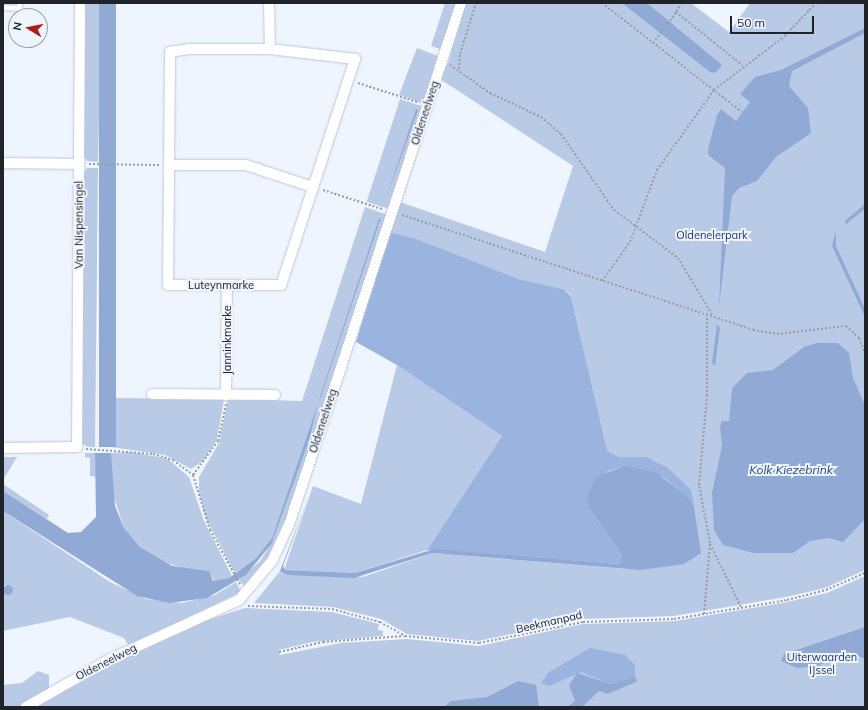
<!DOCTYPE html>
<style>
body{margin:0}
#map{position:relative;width:868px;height:710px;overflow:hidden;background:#eff5ff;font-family:Mulish,sans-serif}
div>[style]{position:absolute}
.green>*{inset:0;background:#b9cae7;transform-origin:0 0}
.forest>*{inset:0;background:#9ab3df}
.water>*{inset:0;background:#91aad5;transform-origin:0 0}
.round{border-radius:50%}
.path>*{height:2px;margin-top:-1px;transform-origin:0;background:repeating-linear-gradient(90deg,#999ea6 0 2px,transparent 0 4px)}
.roads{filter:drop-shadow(0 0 1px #bec7d7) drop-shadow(0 0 1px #bec7d7)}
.lane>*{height:5px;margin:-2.5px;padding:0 2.5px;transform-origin:2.5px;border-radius:2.5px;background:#fff}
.street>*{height:10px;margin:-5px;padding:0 5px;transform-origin:5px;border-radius:5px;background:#fff}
span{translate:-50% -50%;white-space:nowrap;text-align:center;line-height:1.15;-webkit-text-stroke:4px #eff5ff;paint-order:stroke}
.street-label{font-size:11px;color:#202329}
.park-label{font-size:11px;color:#1b376c}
.water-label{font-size:12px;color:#28457b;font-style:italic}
.frame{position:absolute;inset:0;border:4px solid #202329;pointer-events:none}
.north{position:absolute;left:8px;top:8px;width:40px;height:40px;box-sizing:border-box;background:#eff5ff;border:1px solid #9ca1a9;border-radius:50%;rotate:280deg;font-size:11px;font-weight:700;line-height:16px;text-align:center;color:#202329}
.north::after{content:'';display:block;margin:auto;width:14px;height:18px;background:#ae1e16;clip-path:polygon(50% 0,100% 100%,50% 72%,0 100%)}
.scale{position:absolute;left:730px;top:16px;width:84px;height:18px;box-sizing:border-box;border:2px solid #202329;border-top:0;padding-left:5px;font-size:12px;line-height:14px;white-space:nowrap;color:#202329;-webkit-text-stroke:3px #eff5ff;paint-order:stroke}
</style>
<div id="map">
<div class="green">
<div style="clip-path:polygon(84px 3px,99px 3px,101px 23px,98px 162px,87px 161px,83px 154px)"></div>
<div style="clip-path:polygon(445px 3px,458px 3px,443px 48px,440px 49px,431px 46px)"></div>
<div style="clip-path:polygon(465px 3px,679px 3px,679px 6px,680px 3px,691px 3px,729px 32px,750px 3px,865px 3px,865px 570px,825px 588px,786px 597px,674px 616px,582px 619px,478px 641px,407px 634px,381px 619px,333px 607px,254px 603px,280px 571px,363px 577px,432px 553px,626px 569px,622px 555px,587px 497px,603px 436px,571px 295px,563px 289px,519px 279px,417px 239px,389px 232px,400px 202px,545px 252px,573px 166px,440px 79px,448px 63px)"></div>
<div style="left:417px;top:48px;width:25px;height:50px;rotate:21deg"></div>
<div style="left:400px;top:99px;width:25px;height:108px;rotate:18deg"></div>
<div style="clip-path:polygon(87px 168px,98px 168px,95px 447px,88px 447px,81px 443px,83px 174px)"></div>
<div style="clip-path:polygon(evenodd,365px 207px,388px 215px,292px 504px,274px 551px,246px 588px,239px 580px,261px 560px,274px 538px,320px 405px,272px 538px,256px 558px,235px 573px,207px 521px,199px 493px,199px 477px,219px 443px,228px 399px,302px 401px,365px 207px,379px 218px,381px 218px,320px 400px,319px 399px,379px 218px)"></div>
<div style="clip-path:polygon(397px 365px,502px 436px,427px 550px,355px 573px,284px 570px,313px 486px,361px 504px)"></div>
<div style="clip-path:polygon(112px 398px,224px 399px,217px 440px,203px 461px,191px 469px,165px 455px,111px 447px)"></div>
<div style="clip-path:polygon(132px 452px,168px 459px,189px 477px,204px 521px,232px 576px,229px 578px,215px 582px,208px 571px,189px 570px,160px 561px,140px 547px,124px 528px,111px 488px,111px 453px)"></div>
<div style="clip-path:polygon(85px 453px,95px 453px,96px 477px,90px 476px,90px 458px,85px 457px)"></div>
<div style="clip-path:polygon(3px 457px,17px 457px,3px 480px)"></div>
<div style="clip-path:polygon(3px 484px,49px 515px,47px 519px,3px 491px)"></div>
<div style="clip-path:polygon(3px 511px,110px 582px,146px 599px,182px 603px,215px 595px,236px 582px,241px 592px,129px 646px,124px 638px,70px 617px,3px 631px,3px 593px,12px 594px,12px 586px,3px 585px)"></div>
<div style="clip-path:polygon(865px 576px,865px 707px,27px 707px,62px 685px,185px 627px,245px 608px,332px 612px,379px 624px,378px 630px,383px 631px,383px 636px,312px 642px,279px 650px,280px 655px,341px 643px,407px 639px,479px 646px,583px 624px,675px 621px,787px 602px,827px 593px)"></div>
<div style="clip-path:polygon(38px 671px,49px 675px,49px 689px,20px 707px,4px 707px,3px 685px,22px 683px)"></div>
</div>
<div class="forest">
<div style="clip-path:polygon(389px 232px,417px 239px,519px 279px,563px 289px,571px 296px,607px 451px,619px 457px,646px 457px,668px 468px,691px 490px,694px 507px,686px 495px,664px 477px,625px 466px,607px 471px,590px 510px,622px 555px,621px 564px,427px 550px,502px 436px,397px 365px,356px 342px)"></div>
<div style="clip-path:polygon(590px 648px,625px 655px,635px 665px,635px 677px,611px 684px,581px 672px,549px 686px,541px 683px,548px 673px)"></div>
</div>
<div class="water">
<div style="left:99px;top:3px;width:17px;height:444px"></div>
<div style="clip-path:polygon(622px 3px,647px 3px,722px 65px,715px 73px,710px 72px)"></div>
<div style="clip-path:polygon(865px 28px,865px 33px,792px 71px,789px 86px,808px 108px,811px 133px,776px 157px,757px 181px,739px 188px,732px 196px,719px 307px,725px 168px,708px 155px,708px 149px,717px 115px,721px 109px,736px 121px,750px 102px,740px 94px,755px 77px,781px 70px)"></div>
<div style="clip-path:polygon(416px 109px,418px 110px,385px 202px)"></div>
<div style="clip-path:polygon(865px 204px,865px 209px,846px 224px,845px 221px)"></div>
<div style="clip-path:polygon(379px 218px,381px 218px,320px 400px,319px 399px)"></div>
<div style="clip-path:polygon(836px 231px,836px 246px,865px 309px,865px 317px,832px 246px)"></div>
<div style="clip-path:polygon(717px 324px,720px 328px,715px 366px,712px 363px)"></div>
<div style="clip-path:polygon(817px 343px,838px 343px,849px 353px,853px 378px,865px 405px,865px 519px,843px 542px,829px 538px,810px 541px,793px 553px,754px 553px,723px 545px,714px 530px,712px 493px,722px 446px,720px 427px,722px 421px,729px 421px,732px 388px,747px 373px,773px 370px,804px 347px)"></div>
<div style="clip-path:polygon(318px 404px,310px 437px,272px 543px,246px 575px,207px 598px,169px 603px,137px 596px,3px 511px,3px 491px,68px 533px,81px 532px,96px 517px,95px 453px,111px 453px,115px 506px,124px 528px,140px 547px,172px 566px,209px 571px,213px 581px,229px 578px,256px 558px,272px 538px)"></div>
<div style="clip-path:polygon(625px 466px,655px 472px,686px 495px,694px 507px,701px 553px,684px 564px,641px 570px,432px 553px,354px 578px,288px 575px,280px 571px,310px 493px,283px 566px,285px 570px,355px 573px,434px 549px,620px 564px,622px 555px,590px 510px,587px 497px,596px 477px)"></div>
<div class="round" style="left:3px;top:585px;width:10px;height:10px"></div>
<div style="clip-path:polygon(865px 627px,865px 659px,849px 652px,818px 666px,797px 668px,781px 661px,784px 654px)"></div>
<div style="clip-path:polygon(577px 673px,611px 684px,635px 677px,638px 681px,608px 694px,599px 691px,582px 707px,567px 707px,575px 701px,569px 685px)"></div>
<div style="clip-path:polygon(518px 681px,536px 685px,539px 707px,444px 707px,451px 701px,487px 697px)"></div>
</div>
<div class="path">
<div style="left:602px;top:3px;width:177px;rotate:37.9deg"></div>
<div style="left:682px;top:3px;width:11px;rotate:124deg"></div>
<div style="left:676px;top:12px;width:85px;rotate:38.8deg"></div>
<div style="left:653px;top:43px;width:39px;rotate:-53deg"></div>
<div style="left:450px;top:65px;width:49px;rotate:35deg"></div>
<div style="left:490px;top:93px;width:56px;rotate:25.2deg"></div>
<div style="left:541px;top:117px;width:26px;rotate:40deg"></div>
<div style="left:561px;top:134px;width:93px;rotate:55.1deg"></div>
<div style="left:614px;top:210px;width:80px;rotate:36.9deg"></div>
<div style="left:678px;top:258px;width:68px;rotate:58.9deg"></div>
<div style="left:459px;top:69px;width:15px;rotate:-86deg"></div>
<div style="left:460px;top:54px;width:53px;rotate:-72.6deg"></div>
<div style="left:358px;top:83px;width:62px;rotate:17.9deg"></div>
<div style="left:89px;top:164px;width:70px;rotate:0.8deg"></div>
<div style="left:323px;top:190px;width:62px;rotate:17.9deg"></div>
<div style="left:402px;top:215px;width:369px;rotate:18.1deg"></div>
<div style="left:753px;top:330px;width:24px;rotate:9deg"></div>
<div style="left:777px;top:334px;width:69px;rotate:-6.6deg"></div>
<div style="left:846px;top:326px;width:18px;rotate:43deg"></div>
<div style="left:859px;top:338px;width:17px;rotate:69deg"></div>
<div style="left:602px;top:281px;width:48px;rotate:-54.3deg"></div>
<div style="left:630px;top:242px;width:77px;rotate:-69.4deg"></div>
<div style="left:657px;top:170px;width:98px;rotate:-54.5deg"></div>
<div style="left:714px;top:90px;width:89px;rotate:-37.3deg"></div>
<div style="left:785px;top:36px;width:45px;rotate:-46.8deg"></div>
<div style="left:226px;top:404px;width:38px;rotate:102deg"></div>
<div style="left:218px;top:441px;width:42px;rotate:126.3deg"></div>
<div style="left:193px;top:475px;width:58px;rotate:72.8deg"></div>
<div style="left:210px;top:530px;width:62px;rotate:60.9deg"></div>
<div style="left:86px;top:449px;width:67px;rotate:4.3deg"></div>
<div style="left:153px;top:454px;width:21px;rotate:17deg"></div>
<div style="left:173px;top:460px;width:25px;rotate:37deg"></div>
<div style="left:710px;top:544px;width:70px;rotate:63.8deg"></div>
<div style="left:248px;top:606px;width:84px;rotate:2deg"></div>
<div style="left:332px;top:609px;width:50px;rotate:15.2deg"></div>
<div style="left:380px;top:622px;width:29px;rotate:29deg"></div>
<div style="left:405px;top:636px;width:74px;rotate:5.4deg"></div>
<div style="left:479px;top:643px;width:106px;rotate:-11.4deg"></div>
<div style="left:583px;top:622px;width:91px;rotate:-1.9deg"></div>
<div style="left:674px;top:619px;width:115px;rotate:-9.5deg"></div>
<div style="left:787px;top:600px;width:40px;rotate:-14.4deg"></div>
<div style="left:826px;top:590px;width:43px;rotate:-23.6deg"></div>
<div style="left:704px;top:614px;width:71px;rotate:-85.2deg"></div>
<div style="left:710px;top:543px;width:59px;rotate:-100.7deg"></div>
<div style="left:699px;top:485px;width:89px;rotate:-84.9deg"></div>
<div style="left:707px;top:396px;width:82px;rotate:-90deg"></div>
<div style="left:279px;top:652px;width:45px;rotate:-12.8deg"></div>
<div style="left:323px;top:642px;width:81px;rotate:-4.2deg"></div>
</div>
<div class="roads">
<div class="lane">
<div style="left:3px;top:7px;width:16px;rotate:4deg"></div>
<div style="left:19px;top:8px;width:5px;rotate:-90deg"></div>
</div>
<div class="street">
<div style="left:269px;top:3px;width:46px;rotate:88.8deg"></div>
<div style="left:189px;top:49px;width:81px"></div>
<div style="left:270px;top:49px;width:86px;rotate:6.7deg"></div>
<div style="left:355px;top:59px;width:238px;rotate:108.1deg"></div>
<div style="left:281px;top:285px;width:113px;rotate:180deg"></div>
<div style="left:168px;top:285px;width:233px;rotate:-89.5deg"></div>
<div style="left:170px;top:52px;width:19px;rotate:-9deg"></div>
<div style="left:3px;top:163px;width:76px;rotate:0.8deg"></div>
<div style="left:170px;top:165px;width:76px"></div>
<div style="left:246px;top:165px;width:71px;rotate:18.2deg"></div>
<div style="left:152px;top:394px;width:123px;rotate:0.5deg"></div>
<div style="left:226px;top:395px;width:110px;rotate:-89.5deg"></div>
<div style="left:3px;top:448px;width:74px;rotate:-0.8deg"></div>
<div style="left:77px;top:447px;width:444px;rotate:-89.6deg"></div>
<div style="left:26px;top:707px;width:97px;rotate:-29.7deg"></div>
<div style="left:110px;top:659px;width:142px;rotate:-24.6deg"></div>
<div style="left:239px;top:600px;width:51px;rotate:-49.8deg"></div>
<div style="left:272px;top:561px;width:40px;rotate:-65deg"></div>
<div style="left:289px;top:525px;width:550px;rotate:-71.76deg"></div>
</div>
</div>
<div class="street-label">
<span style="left:425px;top:113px;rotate:-72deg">Oldeneelweg</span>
<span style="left:79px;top:225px;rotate:-90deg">Van Nispensingel</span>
<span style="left:221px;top:285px">Luteynmarke</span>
<span style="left:227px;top:340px;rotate:-90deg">Janninkmarke</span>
<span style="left:323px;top:421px;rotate:-72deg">Oldeneelweg</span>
<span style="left:549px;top:622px;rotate:-13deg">Beekmanpad</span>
<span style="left:106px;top:662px;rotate:-27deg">Oldeneelweg</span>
</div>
<div class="park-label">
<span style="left:712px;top:235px">Oldenelerpark</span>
<span style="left:822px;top:664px">Uiterwaarden<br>IJssel</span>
</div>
<div class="water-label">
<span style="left:791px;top:470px">Kolk Kiezebrink</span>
</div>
<div class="frame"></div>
<div class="north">N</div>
<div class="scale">50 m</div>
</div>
